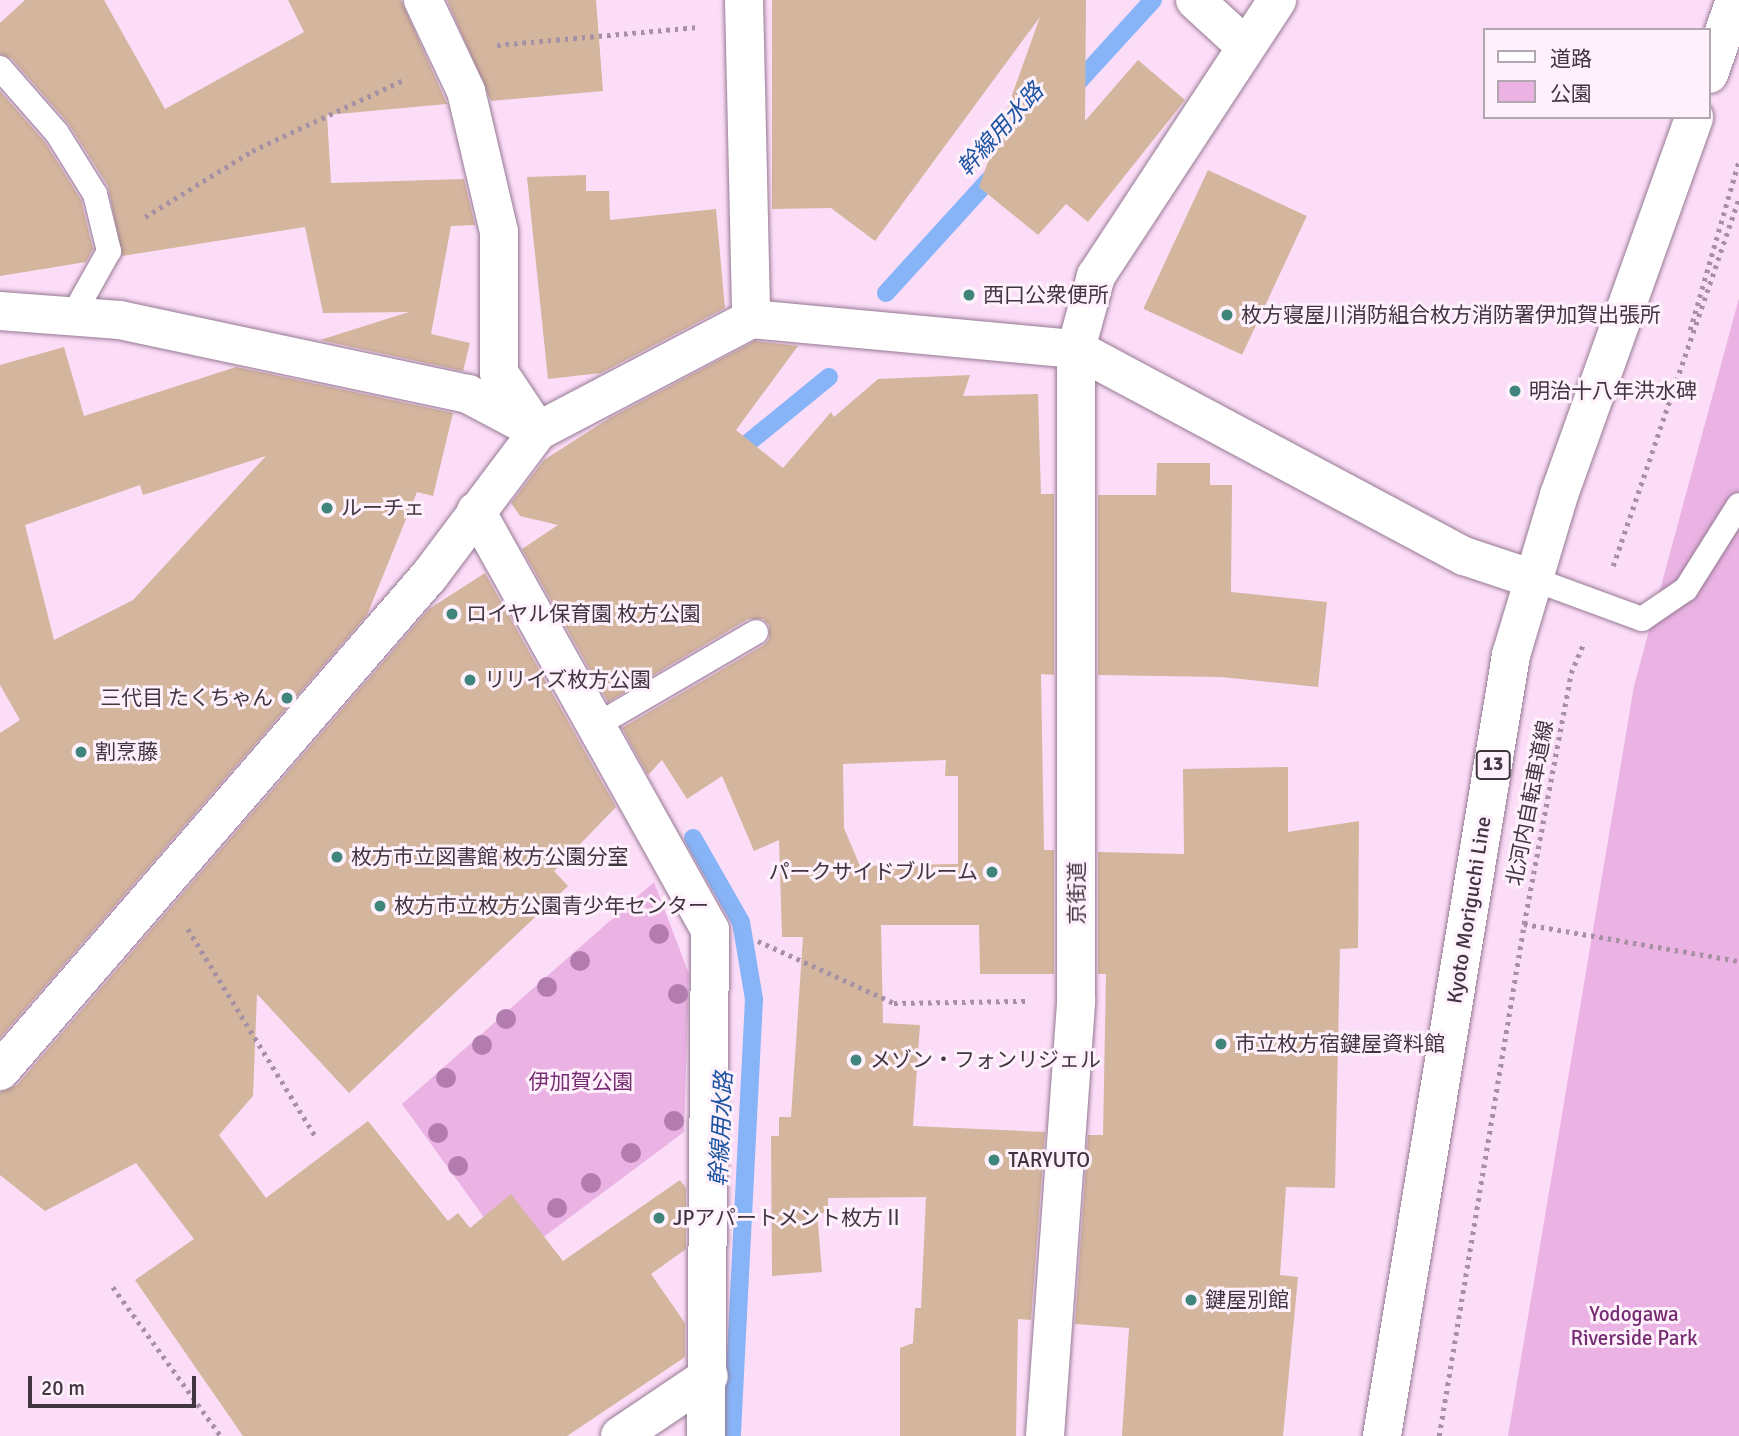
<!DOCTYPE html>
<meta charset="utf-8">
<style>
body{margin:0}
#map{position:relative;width:1739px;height:1436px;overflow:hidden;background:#fcddf8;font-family:Signika,"Noto Sans JP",sans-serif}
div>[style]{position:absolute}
.green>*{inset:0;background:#eab3e4}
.stream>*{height:18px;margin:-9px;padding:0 9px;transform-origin:9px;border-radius:9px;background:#87b4f6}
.building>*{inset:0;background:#d4b59d;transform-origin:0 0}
.path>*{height:4.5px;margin-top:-2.25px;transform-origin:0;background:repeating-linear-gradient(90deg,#a690a3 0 3.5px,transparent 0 8.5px)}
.roads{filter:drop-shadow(0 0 2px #957992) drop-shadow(0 0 2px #957992)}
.lane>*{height:24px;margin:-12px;padding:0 12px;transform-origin:12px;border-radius:12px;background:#fff}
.street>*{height:38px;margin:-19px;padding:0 19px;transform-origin:19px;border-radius:19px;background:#fff}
.primary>*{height:38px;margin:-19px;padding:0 19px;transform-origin:19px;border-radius:19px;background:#fff}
.trees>*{width:20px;height:20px;margin:-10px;border-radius:50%;background:#b27cae}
.dots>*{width:19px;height:19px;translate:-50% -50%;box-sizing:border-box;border:4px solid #fef1fc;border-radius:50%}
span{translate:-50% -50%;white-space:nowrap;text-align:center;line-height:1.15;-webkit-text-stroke:6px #fef1fc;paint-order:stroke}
.shield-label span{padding:2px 5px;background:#fef1fc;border:2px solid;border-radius:5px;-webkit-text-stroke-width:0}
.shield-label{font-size:19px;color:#413640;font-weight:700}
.poi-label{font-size:21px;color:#413640}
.left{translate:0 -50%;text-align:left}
.right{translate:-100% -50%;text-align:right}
.street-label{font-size:21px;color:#413640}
.park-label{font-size:21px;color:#762c72}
.water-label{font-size:23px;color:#1d54a1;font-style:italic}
.legend{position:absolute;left:1483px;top:28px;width:228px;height:91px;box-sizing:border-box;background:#fef1fc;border:2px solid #b2a6b1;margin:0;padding:9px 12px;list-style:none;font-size:21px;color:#413640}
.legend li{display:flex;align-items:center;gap:14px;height:35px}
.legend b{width:35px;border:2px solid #b2a6b1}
.scale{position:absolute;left:28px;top:1376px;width:168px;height:32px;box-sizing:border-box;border:4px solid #413640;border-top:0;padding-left:9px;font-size:21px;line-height:24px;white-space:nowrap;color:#413640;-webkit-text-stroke:5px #fef1fc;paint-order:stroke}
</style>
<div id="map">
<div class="green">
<div style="clip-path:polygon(1739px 298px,1739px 1436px,1508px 1436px,1634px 686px)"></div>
<div style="clip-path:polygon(654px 882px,689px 974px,684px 1132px,514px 1259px,402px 1104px)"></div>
</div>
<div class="stream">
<div style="left:1070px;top:91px;width:123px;rotate:-47.6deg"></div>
<div style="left:886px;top:293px;width:165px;rotate:-47.7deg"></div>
<div style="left:732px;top:456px;width:125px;rotate:-39.2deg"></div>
<div style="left:693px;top:838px;width:97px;rotate:60.3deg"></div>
<div style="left:741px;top:922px;width:78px;rotate:80.4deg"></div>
<div style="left:754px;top:999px;width:438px;rotate:92.9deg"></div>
</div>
<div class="building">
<div style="clip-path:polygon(25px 0,104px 0,165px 109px,304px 32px,288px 0,401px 0,447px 104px,327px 115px,331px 183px,464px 179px,475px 225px,451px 226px,431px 334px,470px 343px,463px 371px,320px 340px,409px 312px,323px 313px,305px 227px,122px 256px,108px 186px,68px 123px,11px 58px,0 54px,0 23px)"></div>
<div style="clip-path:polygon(447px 0,596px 0,603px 91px,491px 101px)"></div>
<div style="clip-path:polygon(772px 0,1086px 0,1085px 121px,1138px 60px,1185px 100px,1088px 222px,1066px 204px,1038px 235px,979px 187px,1040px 17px,875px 241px,831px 208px,772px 209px)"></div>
<div style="clip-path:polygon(0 91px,45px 142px,81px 200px,93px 249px,86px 262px,0 276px)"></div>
<div style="left:1208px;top:170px;width:109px;height:153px;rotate:25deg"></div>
<div style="clip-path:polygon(586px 175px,586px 191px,609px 191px,610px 220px,716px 209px,725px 308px,601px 373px,548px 379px,527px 177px)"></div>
<div style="clip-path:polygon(evenodd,755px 341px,798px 346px,736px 430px,783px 468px,831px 412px,834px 417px,878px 379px,970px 375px,963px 396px,1038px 394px,1041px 494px,1054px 494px,1054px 675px,1041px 674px,1044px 850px,1054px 850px,1054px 974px,980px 974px,979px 925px,881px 925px,883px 1023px,920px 1025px,913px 1126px,1045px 1132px,1031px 1320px,1018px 1319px,1016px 1436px,900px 1436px,900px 1348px,913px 1343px,915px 1308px,921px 1308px,926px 1197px,828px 1198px,828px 1213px,817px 1213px,822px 1272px,772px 1276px,771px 1136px,779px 1136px,779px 1117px,791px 1117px,803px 937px,782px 937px,779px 840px,754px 851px,722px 776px,687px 799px,662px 760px,648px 775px,622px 728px,764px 645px,769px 639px,769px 625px,763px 619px,748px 619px,608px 702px,522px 549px,558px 525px,520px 516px,511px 503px,544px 460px,608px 419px,755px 341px,946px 760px,945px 776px,958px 776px,958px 864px,860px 866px,844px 828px,843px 764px,946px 760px)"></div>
<div style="clip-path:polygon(evenodd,64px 347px,84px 416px,236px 367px,453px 413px,433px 496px,417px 492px,367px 615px,0 1038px,0 733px,20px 720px,0 685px,0 365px,64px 347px,266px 456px,133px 600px,54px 640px,25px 525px,140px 485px,143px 495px,266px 456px)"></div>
<div style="clip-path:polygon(1157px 463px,1210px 463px,1210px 485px,1232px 485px,1231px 592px,1327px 602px,1318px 687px,1221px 677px,1098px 675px,1098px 495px,1156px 495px)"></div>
<div style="clip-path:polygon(485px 573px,616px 807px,554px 871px,568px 886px,349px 1093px,257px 994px,253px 1096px,219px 1135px,266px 1198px,368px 1121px,448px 1221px,458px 1213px,470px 1228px,511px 1194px,563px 1261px,680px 1180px,686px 1188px,686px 1249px,651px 1274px,685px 1323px,685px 1357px,567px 1436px,243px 1436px,135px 1280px,194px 1239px,136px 1163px,45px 1211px,0 1175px,0 1092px,17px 1085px,429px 609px)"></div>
<div style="clip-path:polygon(1288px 767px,1288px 832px,1359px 821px,1358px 948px,1340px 949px,1335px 1188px,1286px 1187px,1280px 1275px,1298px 1277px,1283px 1436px,1122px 1436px,1129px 1328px,1075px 1324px,1088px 1135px,1103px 1135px,1106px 974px,1098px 974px,1098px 852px,1184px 854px,1183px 769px)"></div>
</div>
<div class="path">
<div style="left:497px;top:45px;width:202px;rotate:-5.1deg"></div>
<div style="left:145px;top:217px;width:126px;rotate:-31.7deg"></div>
<div style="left:252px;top:151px;width:170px;rotate:-25.1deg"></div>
<div style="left:1690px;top:330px;width:177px;rotate:-73.9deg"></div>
<div style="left:1613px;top:566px;width:389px;rotate:-71.1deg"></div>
<div style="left:1524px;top:924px;width:218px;rotate:9.8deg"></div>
<div style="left:188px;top:929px;width:244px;rotate:58.4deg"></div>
<div style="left:758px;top:941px;width:149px;rotate:24.5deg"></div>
<div style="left:894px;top:1003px;width:132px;rotate:-0.9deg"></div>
<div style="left:113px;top:1287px;width:184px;rotate:54.1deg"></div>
<div style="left:1439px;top:1436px;width:519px;rotate:-80.57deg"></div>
<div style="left:1524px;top:924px;width:255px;rotate:-79.4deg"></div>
<div style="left:1571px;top:673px;width:34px;rotate:-67deg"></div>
</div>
<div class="roads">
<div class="lane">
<div style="left:0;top:68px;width:86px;rotate:48.8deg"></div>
<div style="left:57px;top:133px;width:72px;rotate:58.1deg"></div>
<div style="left:95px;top:194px;width:59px;rotate:76.2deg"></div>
<div style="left:109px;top:251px;width:76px;rotate:119.3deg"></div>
<div style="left:1533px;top:579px;width:116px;rotate:20.2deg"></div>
<div style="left:1642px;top:619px;width:53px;rotate:-34.3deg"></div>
<div style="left:1686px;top:589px;width:99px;rotate:-57.8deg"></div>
<div style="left:597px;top:725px;width:184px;rotate:-30.3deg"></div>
</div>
<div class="street">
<div style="left:423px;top:0;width:101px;rotate:64.7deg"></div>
<div style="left:466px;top:91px;width:145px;rotate:76.8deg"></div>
<div style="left:499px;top:232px;width:141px;rotate:90deg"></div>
<div style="left:499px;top:373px;width:65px;rotate:56.3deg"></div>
<div style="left:744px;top:0;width:319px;rotate:88.7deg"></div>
<div style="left:1195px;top:0;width:67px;rotate:42.6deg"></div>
<div style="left:0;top:311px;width:120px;rotate:4.3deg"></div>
<div style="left:120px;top:320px;width:356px;rotate:12deg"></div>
<div style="left:468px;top:394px;width:79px;rotate:27.9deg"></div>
<div style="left:476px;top:511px;width:480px;rotate:60.8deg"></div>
<div style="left:710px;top:930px;width:506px;rotate:90.45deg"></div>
<div style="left:0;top:1071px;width:656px;rotate:-49.08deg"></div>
<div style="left:430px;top:575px;width:180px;rotate:-53.1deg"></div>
<div style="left:538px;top:431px;width:241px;rotate:-27.7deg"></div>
<div style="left:751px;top:319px;width:326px;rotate:5.3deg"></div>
<div style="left:1076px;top:349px;width:440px;rotate:28.1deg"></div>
<div style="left:1464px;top:556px;width:73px;rotate:18.4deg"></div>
<div style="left:620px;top:1436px;width:107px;rotate:-34deg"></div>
<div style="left:1045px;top:1436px;width:436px;rotate:-85.9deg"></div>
<div style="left:1076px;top:1001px;width:652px;rotate:-90deg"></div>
<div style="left:1076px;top:349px;width:76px;rotate:-74.7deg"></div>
<div style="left:1096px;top:276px;width:330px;rotate:-56.7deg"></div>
</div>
<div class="primary">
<div style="left:1709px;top:74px;width:78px;rotate:-70.6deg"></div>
<div style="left:1382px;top:1436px;width:792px;rotate:-80.62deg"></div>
<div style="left:1511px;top:655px;width:167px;rotate:-73.3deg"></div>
<div style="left:1559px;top:495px;width:401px;rotate:-70.3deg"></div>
</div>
</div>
<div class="trees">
<div style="left:659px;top:934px"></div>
<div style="left:580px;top:961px"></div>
<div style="left:547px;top:987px"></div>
<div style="left:678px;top:994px"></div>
<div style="left:506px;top:1019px"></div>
<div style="left:482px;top:1045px"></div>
<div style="left:446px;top:1078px"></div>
<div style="left:674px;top:1121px"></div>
<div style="left:438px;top:1133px"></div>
<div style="left:631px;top:1153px"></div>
<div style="left:458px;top:1166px"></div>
<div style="left:591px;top:1183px"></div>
<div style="left:557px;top:1208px"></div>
</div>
<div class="dots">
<div style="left:969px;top:295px;background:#40857c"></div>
<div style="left:1227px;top:315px;background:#40857c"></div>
<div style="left:1515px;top:391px;background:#40857c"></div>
<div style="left:327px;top:508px;background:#40857c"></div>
<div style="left:452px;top:614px;background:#40857c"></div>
<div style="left:470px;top:680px;background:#40857c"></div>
<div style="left:287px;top:698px;background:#40857c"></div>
<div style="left:81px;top:752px;background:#40857c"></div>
<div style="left:337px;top:857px;background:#40857c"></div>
<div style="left:992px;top:872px;background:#40857c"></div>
<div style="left:380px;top:906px;background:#40857c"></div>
<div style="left:1221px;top:1044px;background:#40857c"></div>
<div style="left:856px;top:1060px;background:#40857c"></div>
<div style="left:994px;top:1160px;background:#40857c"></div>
<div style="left:659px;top:1218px;background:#40857c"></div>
<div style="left:1191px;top:1300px;background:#40857c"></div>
</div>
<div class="shield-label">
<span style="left:1493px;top:765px">13</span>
</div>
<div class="poi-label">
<span class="left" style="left:983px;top:295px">西口公衆便所</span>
<span class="left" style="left:1241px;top:315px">枚方寝屋川消防組合枚方消防署伊加賀出張所</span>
<span class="left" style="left:1529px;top:391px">明治十八年洪水碑</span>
<span class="left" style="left:341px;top:508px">ルーチェ</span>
<span class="left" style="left:466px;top:614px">ロイヤル保育園 枚方公園</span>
<span class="left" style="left:484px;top:680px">リリイズ枚方公園</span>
<span class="right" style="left:273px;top:698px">三代目 たくちゃん</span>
<span class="left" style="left:95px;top:752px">割烹藤</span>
<span class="left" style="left:351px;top:857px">枚方市立図書館 枚方公園分室</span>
<span class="right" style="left:978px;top:872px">パークサイドブルーム</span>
<span class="left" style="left:394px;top:906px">枚方市立枚方公園青少年センター</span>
<span class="left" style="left:1235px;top:1044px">市立枚方宿鍵屋資料館</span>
<span class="left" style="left:870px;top:1060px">メゾン・フォンリジェル</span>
<span class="left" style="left:1008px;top:1160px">TARYUTO</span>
<span class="left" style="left:673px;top:1218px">JPアパートメント枚方Ⅱ</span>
<span class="left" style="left:1205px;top:1300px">鍵屋別館</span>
</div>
<div class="street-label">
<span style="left:1530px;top:803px;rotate:-79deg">北河内自転車道線</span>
<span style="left:1077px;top:893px;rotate:-90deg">京街道</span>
<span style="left:1469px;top:910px;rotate:-81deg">Kyoto Moriguchi Line</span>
</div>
<div class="park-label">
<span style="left:581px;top:1082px">伊加賀公園</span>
<span style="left:1634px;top:1326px">Yodogawa<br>Riverside Park</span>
</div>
<div class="water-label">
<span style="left:1001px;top:130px;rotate:-48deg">幹線用水路</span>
<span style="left:722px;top:1129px;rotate:-87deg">幹線用水路</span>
</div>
<ul class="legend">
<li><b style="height:9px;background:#fff"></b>道路</li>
<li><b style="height:19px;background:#eab3e4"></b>公園</li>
</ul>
<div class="scale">20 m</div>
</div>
